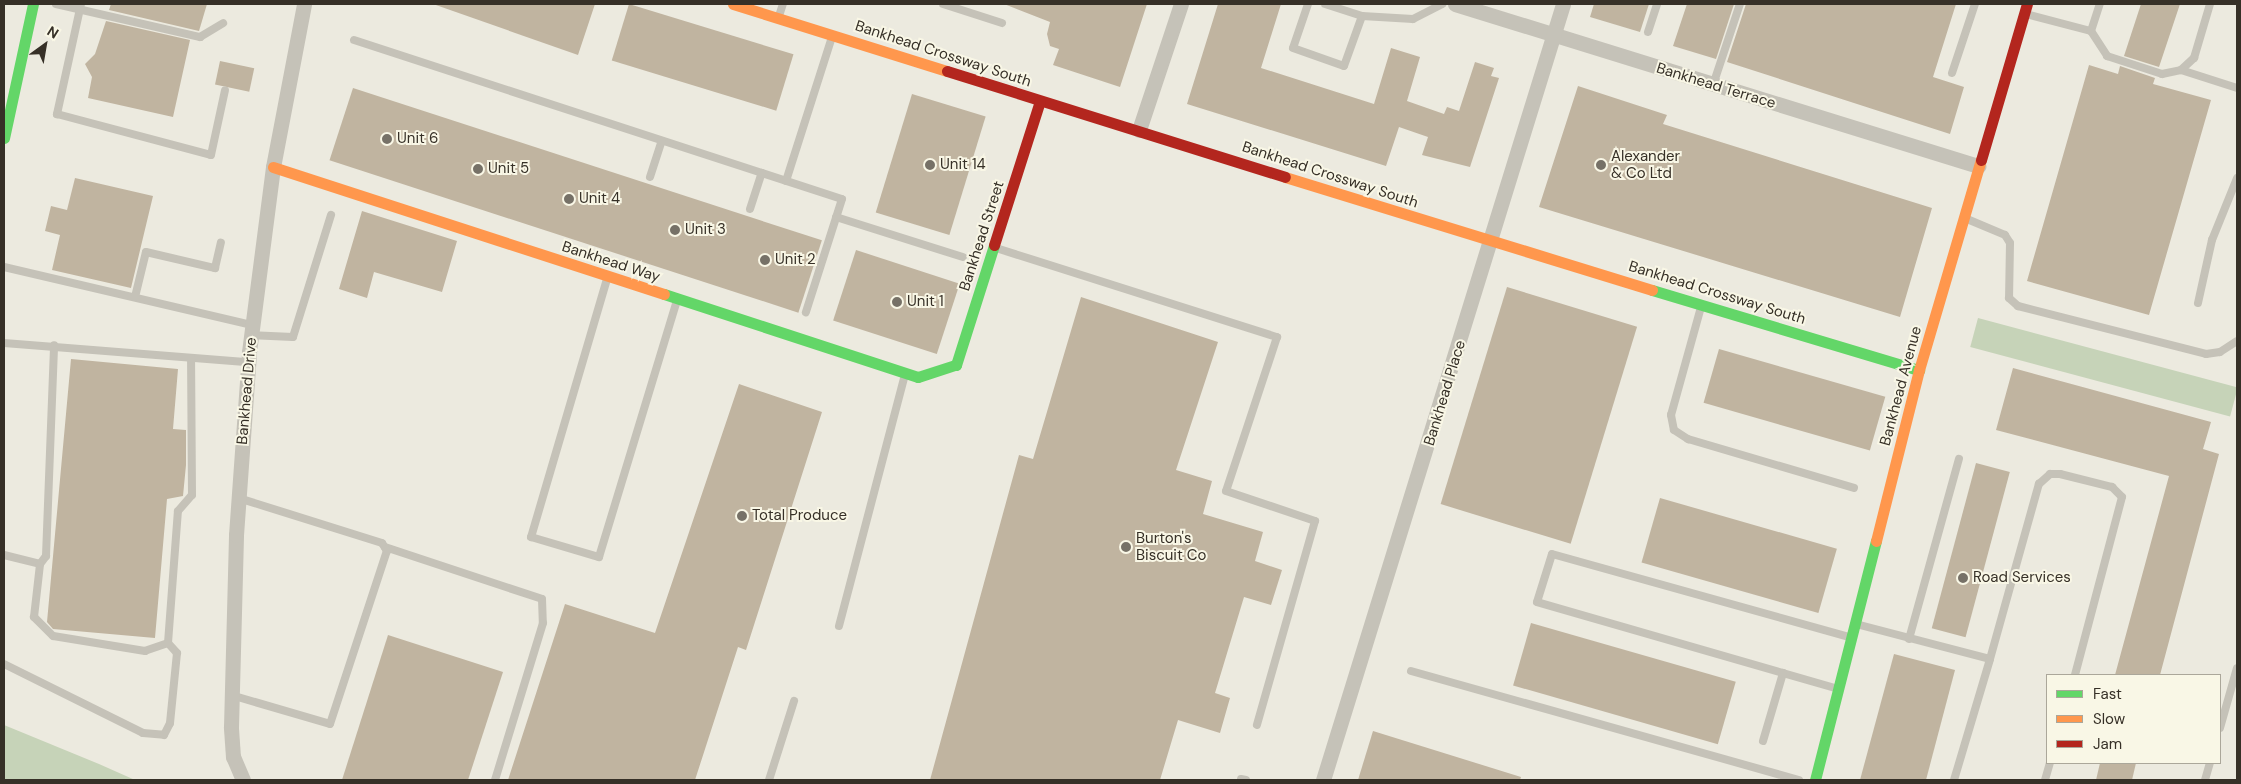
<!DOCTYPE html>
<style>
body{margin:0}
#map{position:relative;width:2241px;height:784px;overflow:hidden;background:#eceadf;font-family:"DM Sans",sans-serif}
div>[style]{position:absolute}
.green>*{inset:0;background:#c6d3b8;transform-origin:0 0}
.building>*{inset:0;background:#c0b4a0;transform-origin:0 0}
.lane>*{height:8px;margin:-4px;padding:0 4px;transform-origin:4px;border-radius:4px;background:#c5c2b8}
.street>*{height:15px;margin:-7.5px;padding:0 7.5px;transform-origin:7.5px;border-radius:7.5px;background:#c5c2b8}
.fast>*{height:11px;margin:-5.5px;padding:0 5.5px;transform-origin:5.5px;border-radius:5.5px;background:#63d668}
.slow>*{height:11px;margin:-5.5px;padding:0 5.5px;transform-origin:5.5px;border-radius:5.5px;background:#ff974d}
.jam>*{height:11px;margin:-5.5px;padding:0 5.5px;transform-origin:5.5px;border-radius:5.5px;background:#b3261e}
.dots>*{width:14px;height:14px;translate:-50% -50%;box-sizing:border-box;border:2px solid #f9f7e6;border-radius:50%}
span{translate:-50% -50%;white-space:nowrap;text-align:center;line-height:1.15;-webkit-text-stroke:4px #f9f7e6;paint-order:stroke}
.street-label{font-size:15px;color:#363027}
.poi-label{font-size:15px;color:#363027}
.left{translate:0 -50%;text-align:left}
.frame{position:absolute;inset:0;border:5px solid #363027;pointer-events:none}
.legend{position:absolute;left:2046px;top:674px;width:175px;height:90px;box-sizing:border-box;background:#f9f7e6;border:1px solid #aba79a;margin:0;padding:6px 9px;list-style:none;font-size:15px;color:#363027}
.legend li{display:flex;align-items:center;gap:10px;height:25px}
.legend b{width:25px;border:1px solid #aba79a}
.north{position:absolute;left:20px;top:20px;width:50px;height:50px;-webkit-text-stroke:4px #f9f7e6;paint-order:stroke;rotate:32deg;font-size:14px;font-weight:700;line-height:20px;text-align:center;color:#363027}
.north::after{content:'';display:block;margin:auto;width:18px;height:22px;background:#363027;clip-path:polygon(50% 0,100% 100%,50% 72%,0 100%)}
</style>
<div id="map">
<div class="green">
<div style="left:1978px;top:318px;width:269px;height:30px;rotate:15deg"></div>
<div style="clip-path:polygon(4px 725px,99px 764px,135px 780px,4px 780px)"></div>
</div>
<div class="building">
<div style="clip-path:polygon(111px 4px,207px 4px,199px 31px,109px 10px)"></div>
<div style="clip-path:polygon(433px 4px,595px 4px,578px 55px)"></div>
<div style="left:629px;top:4px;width:172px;height:59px;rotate:17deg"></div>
<div style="clip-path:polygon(1004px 4px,1147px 4px,1120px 87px,1053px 65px,1059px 49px,1050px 46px,1047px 34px,1050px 22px)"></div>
<div style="clip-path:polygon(1218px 4px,1281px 4px,1261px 68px,1374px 104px,1391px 48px,1420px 57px,1407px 101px,1444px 114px,1447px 107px,1459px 111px,1475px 62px,1494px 68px,1491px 76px,1499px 78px,1470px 167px,1422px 155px,1428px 137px,1399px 127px,1386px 166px,1187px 104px)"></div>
<div style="clip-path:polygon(1594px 4px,1649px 4px,1640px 32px,1590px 17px)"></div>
<div style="clip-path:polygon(1687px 4px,1734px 4px,1716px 59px,1673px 46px)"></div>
<div style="clip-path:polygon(1746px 4px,1956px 4px,1933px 77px,1964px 87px,1950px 134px,1727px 62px)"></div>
<div style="clip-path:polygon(2141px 4px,2180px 4px,2159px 67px,2124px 56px)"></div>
<div style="clip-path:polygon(106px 21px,190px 40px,173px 117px,88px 98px,92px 77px,85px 64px,95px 54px)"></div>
<div style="left:220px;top:61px;width:35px;height:24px;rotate:12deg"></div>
<div style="clip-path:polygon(2089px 65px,2118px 74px,2120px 66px,2155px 78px,2153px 84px,2211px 100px,2149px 315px,2027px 281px)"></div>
<div style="clip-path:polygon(1578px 86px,1667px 115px,1663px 124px,1932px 208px,1900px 317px,1539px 207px)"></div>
<div style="left:353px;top:88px;width:493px;height:76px;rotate:18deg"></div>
<div style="left:912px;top:94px;width:77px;height:124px;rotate:17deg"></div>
<div style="clip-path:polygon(75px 178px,153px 196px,131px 288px,52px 270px,60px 235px,45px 231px,51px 206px,67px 210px)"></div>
<div style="clip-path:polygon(362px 211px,457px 241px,442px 292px,374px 272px,367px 298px,339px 289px)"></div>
<div style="left:856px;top:250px;width:109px;height:74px;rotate:18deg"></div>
<div style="left:1507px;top:287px;width:136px;height:227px;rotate:17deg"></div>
<div style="clip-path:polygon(1081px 297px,1218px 342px,1176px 470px,1212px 481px,1203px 514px,1263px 532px,1255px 561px,1282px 570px,1271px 605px,1244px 597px,1215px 693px,1230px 698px,1220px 733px,1178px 720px,1160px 780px,930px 780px,1019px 455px,1033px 459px)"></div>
<div style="left:1719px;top:349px;width:173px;height:56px;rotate:16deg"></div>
<div style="clip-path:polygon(71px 359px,178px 369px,173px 429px,186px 430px,186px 465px,183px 496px,167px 499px,155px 638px,53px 629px,47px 622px)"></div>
<div style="clip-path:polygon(2013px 368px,2211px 422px,2203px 449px,2219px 454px,2160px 675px,2115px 675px,2169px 476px,1996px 430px)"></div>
<div style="clip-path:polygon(739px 384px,822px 412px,746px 650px,738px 647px,695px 780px,508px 780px,565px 604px,655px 633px)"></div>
<div style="left:1976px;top:463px;width:35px;height:171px;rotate:15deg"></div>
<div style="left:1660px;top:498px;width:184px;height:67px;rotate:16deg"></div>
<div style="left:1531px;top:623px;width:213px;height:65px;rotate:16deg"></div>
<div style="clip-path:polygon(388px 635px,503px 672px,468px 780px,342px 780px)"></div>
<div style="clip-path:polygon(1894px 654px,1955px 670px,1926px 780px,1860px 780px)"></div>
<div style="clip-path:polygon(1373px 731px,1521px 777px,1520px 780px,1358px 780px)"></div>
<div style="clip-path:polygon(2100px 763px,2136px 763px,2132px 780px,2096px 780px)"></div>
</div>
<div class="lane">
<div style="left:56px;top:4px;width:148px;rotate:12.9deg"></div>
<div style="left:200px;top:37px;width:27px;rotate:-31deg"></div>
<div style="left:81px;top:4px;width:113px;rotate:102.3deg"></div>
<div style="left:57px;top:114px;width:159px;rotate:14.9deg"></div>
<div style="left:211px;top:155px;width:66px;rotate:-77.8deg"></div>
<div style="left:943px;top:4px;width:62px;rotate:17.9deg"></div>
<div style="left:1308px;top:4px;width:46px;rotate:108.8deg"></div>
<div style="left:1293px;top:48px;width:54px;rotate:19.4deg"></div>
<div style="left:1344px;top:66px;width:53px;rotate:-70.2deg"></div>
<div style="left:1325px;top:4px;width:39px;rotate:18deg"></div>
<div style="left:1362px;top:16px;width:51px;rotate:3.4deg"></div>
<div style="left:1413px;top:19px;width:33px;rotate:-27deg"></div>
<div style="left:2026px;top:14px;width:67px;rotate:14.7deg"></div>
<div style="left:2091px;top:31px;width:30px;rotate:57deg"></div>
<div style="left:2107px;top:56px;width:58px;rotate:18.1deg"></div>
<div style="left:2162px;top:74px;width:19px;rotate:-12deg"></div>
<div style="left:2181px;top:70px;width:18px;rotate:-43deg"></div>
<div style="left:2194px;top:58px;width:56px;rotate:-73.5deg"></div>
<div style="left:779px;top:16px;width:13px;rotate:-72deg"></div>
<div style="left:2091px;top:31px;width:28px;rotate:-72deg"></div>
<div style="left:1648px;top:32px;width:29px;rotate:-72deg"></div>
<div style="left:354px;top:40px;width:513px;rotate:18.05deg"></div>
<div style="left:842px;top:199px;width:119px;rotate:107.7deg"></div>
<div style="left:2181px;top:70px;width:59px;rotate:17.8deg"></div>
<div style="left:1952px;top:73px;width:73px;rotate:-71.6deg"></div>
<div style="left:1713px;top:85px;width:85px;rotate:-71.6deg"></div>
<div style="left:650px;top:177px;width:38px;rotate:-72deg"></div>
<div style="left:786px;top:181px;width:151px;rotate:-72.3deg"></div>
<div style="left:750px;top:209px;width:38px;rotate:-72deg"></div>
<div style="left:836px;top:217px;width:133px;rotate:17.5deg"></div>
<div style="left:1967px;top:219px;width:41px;rotate:22.8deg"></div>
<div style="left:2005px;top:235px;width:9px;rotate:58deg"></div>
<div style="left:2010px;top:243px;width:55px;rotate:91deg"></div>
<div style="left:2009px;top:298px;width:12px;rotate:42deg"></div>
<div style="left:2018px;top:306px;width:194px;rotate:14.3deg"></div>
<div style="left:2206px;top:354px;width:14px;rotate:-8deg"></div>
<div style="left:2220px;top:352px;width:20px;rotate:-33deg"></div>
<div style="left:996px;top:248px;width:295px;rotate:17.6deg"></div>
<div style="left:1277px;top:337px;width:162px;rotate:108.3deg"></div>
<div style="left:1226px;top:491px;width:94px;rotate:18.6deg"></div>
<div style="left:1315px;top:521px;width:212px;rotate:105.9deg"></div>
<div style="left:4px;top:267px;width:255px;rotate:13.2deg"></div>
<div style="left:607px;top:279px;width:269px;rotate:106.4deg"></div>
<div style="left:531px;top:537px;width:71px;rotate:16.4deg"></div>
<div style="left:599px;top:557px;width:268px;rotate:-73.1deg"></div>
<div style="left:135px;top:297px;width:46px;rotate:-76.3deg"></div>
<div style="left:146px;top:252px;width:71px;rotate:13.1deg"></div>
<div style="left:215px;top:268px;width:26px;rotate:-77deg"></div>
<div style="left:2198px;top:303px;width:65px;rotate:-77.5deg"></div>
<div style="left:2212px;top:240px;width:67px;rotate:-68deg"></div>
<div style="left:1701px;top:307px;width:112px;rotate:105.5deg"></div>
<div style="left:1671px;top:415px;width:15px;rotate:79deg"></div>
<div style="left:1674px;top:430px;width:17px;rotate:33deg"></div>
<div style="left:1688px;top:439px;width:173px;rotate:16.4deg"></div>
<div style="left:251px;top:335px;width:42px;rotate:2.7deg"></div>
<div style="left:293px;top:337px;width:128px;rotate:-72.7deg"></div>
<div style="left:4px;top:343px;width:245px;rotate:4.5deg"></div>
<div style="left:385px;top:547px;width:165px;rotate:18.3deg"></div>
<div style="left:542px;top:599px;width:24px;rotate:88deg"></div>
<div style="left:543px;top:623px;width:164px;rotate:107deg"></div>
<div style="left:4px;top:555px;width:37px;rotate:14deg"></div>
<div style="left:40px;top:564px;width:10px;rotate:-53deg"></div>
<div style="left:46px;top:556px;width:211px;rotate:-87.8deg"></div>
<div style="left:1856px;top:624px;width:138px;rotate:14.6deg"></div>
<div style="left:1990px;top:659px;width:182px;rotate:-74.4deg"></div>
<div style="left:2039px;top:484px;width:15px;rotate:-42deg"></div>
<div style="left:2050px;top:474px;width:10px"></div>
<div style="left:2060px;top:474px;width:54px;rotate:14deg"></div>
<div style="left:2112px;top:487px;width:14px;rotate:45deg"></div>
<div style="left:2122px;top:497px;width:184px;rotate:104.8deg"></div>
<div style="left:839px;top:626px;width:260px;rotate:-75.3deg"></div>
<div style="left:1909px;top:639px;width:187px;rotate:-74.5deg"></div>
<div style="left:168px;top:643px;width:132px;rotate:-85.7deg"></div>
<div style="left:178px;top:511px;width:21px;rotate:-49deg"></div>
<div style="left:192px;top:495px;width:137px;rotate:-90.4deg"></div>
<div style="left:4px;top:664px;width:155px;rotate:26.4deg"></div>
<div style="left:143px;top:733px;width:21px;rotate:5deg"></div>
<div style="left:164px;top:735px;width:13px;rotate:-63deg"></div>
<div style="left:170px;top:723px;width:70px;rotate:-84.3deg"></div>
<div style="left:177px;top:653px;width:13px;rotate:-132deg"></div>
<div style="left:168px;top:643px;width:24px;rotate:161deg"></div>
<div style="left:145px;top:651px;width:93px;rotate:-170.7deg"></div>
<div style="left:53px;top:636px;width:27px;rotate:-135deg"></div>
<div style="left:34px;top:617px;width:53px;rotate:-83.5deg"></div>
<div style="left:1411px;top:671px;width:403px;rotate:15.7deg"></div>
<div style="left:1835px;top:688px;width:310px;rotate:-163.9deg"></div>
<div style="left:1537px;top:602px;width:50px;rotate:-72.6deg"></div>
<div style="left:1552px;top:554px;width:308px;rotate:15.6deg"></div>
<div style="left:231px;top:695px;width:103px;rotate:16.3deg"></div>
<div style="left:330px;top:724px;width:182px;rotate:-71.8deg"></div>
<div style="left:387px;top:551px;width:9px;rotate:-122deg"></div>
<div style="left:382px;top:543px;width:151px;rotate:-162.6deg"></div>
<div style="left:2220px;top:728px;width:62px;rotate:-74.2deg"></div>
<div style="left:1763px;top:741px;width:71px;rotate:-73.6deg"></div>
<div style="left:1241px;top:779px;width:5px;rotate:11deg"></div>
<div style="left:769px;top:780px;width:83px;rotate:-72.4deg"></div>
<div style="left:1954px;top:780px;width:126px;rotate:-73.4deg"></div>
<div style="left:2045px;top:780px;width:18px;rotate:-74deg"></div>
<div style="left:2205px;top:780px;width:18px;rotate:-74deg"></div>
</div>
<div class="street">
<div style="left:1455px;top:4px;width:548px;rotate:17.21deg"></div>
<div style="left:1139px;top:130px;width:133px;rotate:-71.6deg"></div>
<div style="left:243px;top:780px;width:25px;rotate:-113deg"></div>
<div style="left:233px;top:757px;width:30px;rotate:-94deg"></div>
<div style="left:231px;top:727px;width:192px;rotate:-88.5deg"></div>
<div style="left:236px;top:535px;width:183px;rotate:-85.9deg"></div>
<div style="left:249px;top:352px;width:187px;rotate:-82.6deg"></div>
<div style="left:273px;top:167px;width:166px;rotate:-79.2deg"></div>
<div style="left:1323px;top:780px;width:812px;rotate:-72.81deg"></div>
</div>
<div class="fast">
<div style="left:4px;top:138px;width:137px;rotate:-77.8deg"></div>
<div style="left:1652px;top:290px;width:279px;rotate:16.7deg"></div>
<div style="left:664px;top:294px;width:267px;rotate:18.1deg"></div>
<div style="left:918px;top:377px;width:40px;rotate:-18deg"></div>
<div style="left:956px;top:365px;width:126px;rotate:-72.4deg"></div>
<div style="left:1815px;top:780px;width:247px;rotate:-75.7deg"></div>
</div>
<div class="slow">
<div style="left:733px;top:4px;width:224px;rotate:17.4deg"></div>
<div style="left:273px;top:167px;width:411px;rotate:18deg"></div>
<div style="left:1285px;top:177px;width:384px;rotate:17.1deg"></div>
<div style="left:1876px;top:541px;width:176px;rotate:-75.9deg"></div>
<div style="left:1919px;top:370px;width:219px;rotate:-73.6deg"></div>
</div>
<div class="jam">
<div style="left:947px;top:71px;width:354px;rotate:17.4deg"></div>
<div style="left:1981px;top:160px;width:163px;rotate:-73.6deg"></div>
<div style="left:994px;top:245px;width:151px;rotate:-72.3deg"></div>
</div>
<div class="dots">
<div style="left:387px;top:139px;background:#767167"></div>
<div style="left:930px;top:165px;background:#767167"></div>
<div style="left:1601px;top:165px;background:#767167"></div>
<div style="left:478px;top:169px;background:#767167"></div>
<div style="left:569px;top:199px;background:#767167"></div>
<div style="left:675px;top:230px;background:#767167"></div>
<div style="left:765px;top:260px;background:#767167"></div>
<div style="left:897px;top:302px;background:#767167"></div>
<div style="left:742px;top:516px;background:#767167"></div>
<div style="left:1126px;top:547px;background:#767167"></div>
<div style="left:1963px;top:578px;background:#767167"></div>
</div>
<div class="street-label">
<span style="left:943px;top:54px;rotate:18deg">Bankhead Crossway South</span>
<span style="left:1716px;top:86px;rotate:17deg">Bankhead Terrace</span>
<span style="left:1330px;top:175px;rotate:18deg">Bankhead Crossway South</span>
<span style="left:982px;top:236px;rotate:-72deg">Bankhead Street</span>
<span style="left:611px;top:262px;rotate:18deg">Bankhead Way</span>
<span style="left:1717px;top:293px;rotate:17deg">Bankhead Crossway South</span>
<span style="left:1901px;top:386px;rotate:-75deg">Bankhead Avenue</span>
<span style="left:247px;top:391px;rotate:-85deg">Bankhead Drive</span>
<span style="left:1445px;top:393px;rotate:-73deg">Bankhead Place</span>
</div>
<div class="poi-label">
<span class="left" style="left:397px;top:139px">Unit 6</span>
<span class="left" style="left:1611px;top:165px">Alexander<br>&amp; Co Ltd</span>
<span class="left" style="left:940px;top:165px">Unit 14</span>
<span class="left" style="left:488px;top:169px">Unit 5</span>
<span class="left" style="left:579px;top:199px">Unit 4</span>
<span class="left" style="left:685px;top:230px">Unit 3</span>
<span class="left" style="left:775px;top:260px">Unit 2</span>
<span class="left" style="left:907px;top:302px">Unit 1</span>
<span class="left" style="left:752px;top:516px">Total Produce</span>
<span class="left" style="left:1136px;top:547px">Burton's<br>Biscuit Co</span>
<span class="left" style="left:1973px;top:578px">Road Services</span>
</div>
<div class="frame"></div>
<ul class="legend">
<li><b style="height:6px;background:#63d668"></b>Fast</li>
<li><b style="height:6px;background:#ff974d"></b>Slow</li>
<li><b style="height:6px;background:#b3261e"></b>Jam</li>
</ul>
<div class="north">N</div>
</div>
